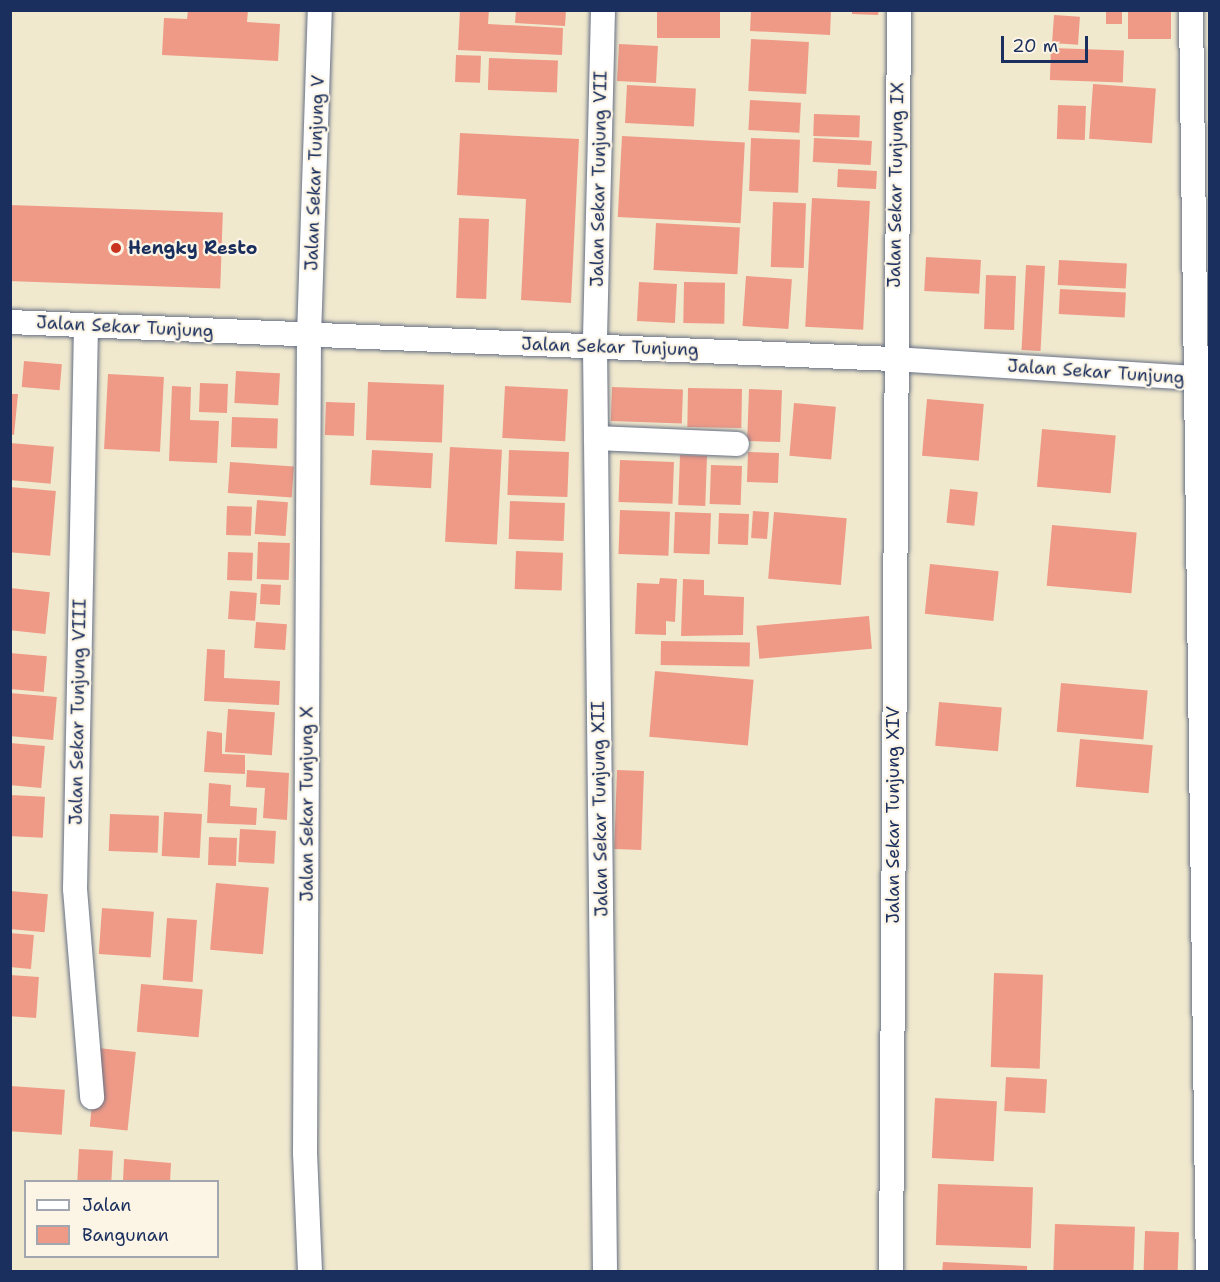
<!DOCTYPE html>
<style>
body{margin:0}
#map{position:relative;width:1220px;height:1282px;overflow:hidden;background:#f1e9ce;font-family:"Shantell Sans",sans-serif}
div>[style]{position:absolute}
.building>*{inset:0;background:#ee9a87;transform-origin:0 0}
.roads{filter:drop-shadow(0 0 2px #667085) drop-shadow(0 0 2px #667085)}
.street>*{height:24px;margin:-12px;padding:0 12px;transform-origin:12px;border-radius:12px;background:#fff}
.dots>*{width:16px;height:16px;translate:-50% -50%;box-sizing:border-box;border:3px solid #fcf5e5;border-radius:50%}
span{translate:-50% -50%;white-space:nowrap;text-align:center;line-height:1.15;-webkit-text-stroke:4.5px #fcf5e5;paint-order:stroke}
.street-label{font-size:18px;color:#1b2f5e}
.poi-label{font-size:18px;color:#1b2f5e;font-weight:700}
.left{translate:0 -50%;text-align:left}
.frame{position:absolute;inset:0;border:12px solid #1b2f5e;pointer-events:none}
.legend{position:absolute;left:24px;top:1180px;width:195px;height:78px;box-sizing:border-box;background:#fcf5e5;border:2px solid #a2a6af;margin:0;padding:8px 10px;list-style:none;font-size:18px;color:#1b2f5e}
.legend li{display:flex;align-items:center;gap:12px;height:30px}
.legend b{width:30px;border:2px solid #a2a6af}
.scale{position:absolute;left:1001px;top:36px;width:87px;height:27px;box-sizing:border-box;border:3px solid #1b2f5e;border-top:0;padding-left:8px;font-size:18px;line-height:21px;white-space:nowrap;color:#1b2f5e;-webkit-text-stroke:4px #fcf5e5;paint-order:stroke}
</style>
<div id="map">
<div class="building">
<div style="clip-path:polygon(188px 10px,248px 10px,247px 22px,280px 24px,278px 61px,162px 55px,164px 18px,187px 19px)"></div>
<div style="clip-path:polygon(460px 10px,489px 10px,488px 24px,563px 28px,562px 55px,458px 50px)"></div>
<div style="clip-path:polygon(516px 10px,566px 10px,565px 26px,515px 23px)"></div>
<div style="left:657px;top:10px;width:63px;height:28px"></div>
<div style="clip-path:polygon(751px 10px,831px 10px,830px 35px,750px 31px)"></div>
<div style="clip-path:polygon(852px 10px,879px 10px,878px 15px,852px 14px)"></div>
<div style="left:1106px;top:10px;width:16px;height:14px"></div>
<div style="left:1128px;top:10px;width:43px;height:29px"></div>
<div style="left:1054px;top:15px;width:26px;height:28px;rotate:4deg"></div>
<div style="left:751px;top:39px;width:58px;height:52px;rotate:3deg"></div>
<div style="left:619px;top:44px;width:39px;height:37px;rotate:3deg"></div>
<div style="left:1051px;top:48px;width:73px;height:32px;rotate:2deg"></div>
<div style="left:456px;top:55px;width:25px;height:27px;rotate:2deg"></div>
<div style="left:489px;top:58px;width:69px;height:32px;rotate:2deg"></div>
<div style="left:1093px;top:84px;width:63px;height:55px;rotate:4deg"></div>
<div style="left:627px;top:85px;width:69px;height:38px;rotate:3deg"></div>
<div style="left:750px;top:100px;width:51px;height:30px;rotate:3deg"></div>
<div style="left:1058px;top:105px;width:28px;height:34px;rotate:2deg"></div>
<div style="left:814px;top:114px;width:46px;height:22px;rotate:2deg"></div>
<div style="clip-path:polygon(460px 133px,579px 139px,571px 303px,521px 300px,526px 199px,457px 195px)"></div>
<div style="left:622px;top:136px;width:123px;height:81px;rotate:3deg"></div>
<div style="left:751px;top:138px;width:49px;height:53px;rotate:2deg"></div>
<div style="left:814px;top:138px;width:58px;height:24px;rotate:3deg"></div>
<div style="left:838px;top:169px;width:39px;height:18px;rotate:3deg"></div>
<div style="left:812px;top:198px;width:58px;height:129px;rotate:3deg"></div>
<div style="left:773px;top:202px;width:33px;height:65px;rotate:2deg"></div>
<div style="left:10px;top:205px;width:213px;height:76px;rotate:2deg"></div>
<div style="left:459px;top:218px;width:30px;height:80px;rotate:2deg"></div>
<div style="left:656px;top:223px;width:84px;height:47px;rotate:3deg"></div>
<div style="left:926px;top:257px;width:55px;height:34px;rotate:3deg"></div>
<div style="left:1059px;top:260px;width:68px;height:25px;rotate:3deg"></div>
<div style="left:1026px;top:265px;width:19px;height:85px;rotate:3deg"></div>
<div style="left:986px;top:275px;width:30px;height:54px;rotate:2deg"></div>
<div style="left:746px;top:276px;width:46px;height:50px;rotate:4deg"></div>
<div style="left:639px;top:282px;width:38px;height:39px;rotate:3deg"></div>
<div style="left:684px;top:282px;width:41px;height:41px;rotate:1deg"></div>
<div style="left:1060px;top:289px;width:66px;height:25px;rotate:3deg"></div>
<div style="left:24px;top:361px;width:38px;height:26px;rotate:5deg"></div>
<div style="left:236px;top:371px;width:44px;height:32px;rotate:3deg"></div>
<div style="left:108px;top:374px;width:56px;height:75px;rotate:3deg"></div>
<div style="left:368px;top:382px;width:76px;height:58px;rotate:2deg"></div>
<div style="left:200px;top:383px;width:28px;height:29px;rotate:2deg"></div>
<div style="clip-path:polygon(172px 386px,191px 387px,190px 420px,219px 421px,217px 463px,169px 461px)"></div>
<div style="left:505px;top:386px;width:63px;height:52px;rotate:3deg"></div>
<div style="left:612px;top:387px;width:71px;height:34px;rotate:2deg"></div>
<div style="left:688px;top:388px;width:54px;height:39px;rotate:1deg"></div>
<div style="left:749px;top:389px;width:33px;height:52px;rotate:2deg"></div>
<div style="clip-path:polygon(10px 394px,18px 394px,14px 435px,10px 434px)"></div>
<div style="left:927px;top:399px;width:57px;height:57px;rotate:5deg"></div>
<div style="left:326px;top:402px;width:29px;height:33px;rotate:2deg"></div>
<div style="left:794px;top:403px;width:42px;height:53px;rotate:5deg"></div>
<div style="left:232px;top:417px;width:46px;height:30px;rotate:2deg"></div>
<div style="left:1042px;top:429px;width:74px;height:58px;rotate:5deg"></div>
<div style="left:10px;top:443px;width:44px;height:37px;rotate:5deg"></div>
<div style="left:450px;top:447px;width:52px;height:95px;rotate:3deg"></div>
<div style="left:372px;top:450px;width:61px;height:35px;rotate:3deg"></div>
<div style="left:509px;top:450px;width:60px;height:45px;rotate:2deg"></div>
<div style="left:748px;top:452px;width:31px;height:30px;rotate:2deg"></div>
<div style="left:680px;top:455px;width:27px;height:50px;rotate:2deg"></div>
<div style="left:620px;top:460px;width:54px;height:42px;rotate:2deg"></div>
<div style="left:230px;top:462px;width:64px;height:31px;rotate:4deg"></div>
<div style="left:711px;top:465px;width:31px;height:39px;rotate:2deg"></div>
<div style="left:10px;top:487px;width:46px;height:65px;rotate:5deg"></div>
<div style="left:950px;top:489px;width:28px;height:34px;rotate:6deg"></div>
<div style="left:257px;top:500px;width:31px;height:34px;rotate:4deg"></div>
<div style="left:510px;top:501px;width:55px;height:38px;rotate:2deg"></div>
<div style="left:227px;top:506px;width:25px;height:29px;rotate:2deg"></div>
<div style="left:620px;top:510px;width:50px;height:44px;rotate:2deg"></div>
<div style="left:753px;top:511px;width:16px;height:27px;rotate:4deg"></div>
<div style="left:675px;top:512px;width:36px;height:41px;rotate:2deg"></div>
<div style="left:774px;top:512px;width:73px;height:67px;rotate:5deg"></div>
<div style="left:719px;top:513px;width:30px;height:31px;rotate:2deg"></div>
<div style="left:1052px;top:525px;width:85px;height:61px;rotate:5deg"></div>
<div style="left:258px;top:542px;width:32px;height:37px;rotate:2deg"></div>
<div style="left:516px;top:551px;width:47px;height:38px;rotate:2deg"></div>
<div style="left:228px;top:552px;width:25px;height:28px;rotate:2deg"></div>
<div style="left:930px;top:564px;width:69px;height:50px;rotate:6deg"></div>
<div style="clip-path:polygon(660px 578px,677px 579px,675px 622px,666px 621px,666px 635px,635px 634px,637px 583px,659px 584px)"></div>
<div style="clip-path:polygon(683px 579px,704px 580px,704px 595px,744px 597px,743px 635px,681px 636px)"></div>
<div style="left:261px;top:584px;width:20px;height:20px;rotate:3deg"></div>
<div style="left:10px;top:588px;width:40px;height:42px;rotate:6deg"></div>
<div style="left:230px;top:591px;width:27px;height:28px;rotate:4deg"></div>
<div style="left:869px;top:616px;width:33px;height:113px;rotate:85deg"></div>
<div style="left:256px;top:622px;width:31px;height:26px;rotate:4deg"></div>
<div style="left:661px;top:641px;width:89px;height:24px;rotate:1deg"></div>
<div style="clip-path:polygon(207px 649px,225px 650px,224px 678px,280px 681px,279px 705px,204px 701px)"></div>
<div style="left:10px;top:653px;width:37px;height:36px;rotate:5deg"></div>
<div style="left:655px;top:671px;width:99px;height:66px;rotate:5deg"></div>
<div style="left:1061px;top:683px;width:87px;height:49px;rotate:5deg"></div>
<div style="left:10px;top:693px;width:47px;height:43px;rotate:5deg"></div>
<div style="left:939px;top:702px;width:63px;height:44px;rotate:5deg"></div>
<div style="left:228px;top:709px;width:47px;height:43px;rotate:4deg"></div>
<div style="clip-path:polygon(207px 731px,222px 733px,222px 754px,245px 755px,245px 774px,204px 772px)"></div>
<div style="left:1080px;top:739px;width:73px;height:48px;rotate:5deg"></div>
<div style="left:10px;top:743px;width:35px;height:42px;rotate:5deg"></div>
<div style="clip-path:polygon(247px 770px,289px 773px,287px 820px,263px 818px,265px 788px,246px 787px)"></div>
<div style="left:617px;top:770px;width:27px;height:79px;rotate:2deg"></div>
<div style="clip-path:polygon(209px 783px,231px 785px,230px 806px,257px 808px,256px 825px,207px 823px)"></div>
<div style="left:10px;top:795px;width:35px;height:41px;rotate:3deg"></div>
<div style="left:164px;top:812px;width:38px;height:44px;rotate:3deg"></div>
<div style="left:110px;top:814px;width:49px;height:37px;rotate:2deg"></div>
<div style="left:240px;top:829px;width:36px;height:33px;rotate:3deg"></div>
<div style="left:209px;top:837px;width:28px;height:28px;rotate:2deg"></div>
<div style="left:216px;top:883px;width:53px;height:67px;rotate:5deg"></div>
<div style="left:10px;top:891px;width:38px;height:38px;rotate:5deg"></div>
<div style="left:102px;top:908px;width:52px;height:46px;rotate:4deg"></div>
<div style="left:167px;top:918px;width:30px;height:62px;rotate:4deg"></div>
<div style="left:10px;top:933px;width:24px;height:34px;rotate:5deg"></div>
<div style="left:994px;top:973px;width:49px;height:94px;rotate:2deg"></div>
<div style="left:10px;top:975px;width:29px;height:41px;rotate:4deg"></div>
<div style="left:141px;top:984px;width:62px;height:48px;rotate:5deg"></div>
<div style="left:98px;top:1048px;width:38px;height:79px;rotate:6deg"></div>
<div style="left:1006px;top:1077px;width:41px;height:34px;rotate:3deg"></div>
<div style="left:10px;top:1086px;width:55px;height:45px;rotate:4deg"></div>
<div style="left:935px;top:1098px;width:62px;height:60px;rotate:3deg"></div>
<div style="left:79px;top:1149px;width:34px;height:33px;rotate:3deg"></div>
<div style="clip-path:polygon(124px 1159px,171px 1163px,170px 1182px,123px 1182px)"></div>
<div style="left:938px;top:1184px;width:95px;height:61px;rotate:2deg"></div>
<div style="left:1055px;top:1224px;width:80px;height:48px;rotate:2deg"></div>
<div style="left:1145px;top:1231px;width:34px;height:41px;rotate:2deg"></div>
<div style="clip-path:polygon(943px 1262px,1027px 1266px,1027px 1272px,942px 1272px)"></div>
</div>
<div class="roads">
<div class="street">
<div style="left:603px;top:10px;width:337px;rotate:91.4deg"></div>
<div style="left:595px;top:347px;width:925px;rotate:89.38deg"></div>
<div style="left:1191px;top:10px;width:1262px;rotate:89.23deg"></div>
<div style="left:10px;top:322px;width:885px;rotate:2.4deg"></div>
<div style="left:894px;top:359px;width:317px;rotate:3.6deg"></div>
<div style="left:86px;top:326px;width:563px;rotate:91.12deg"></div>
<div style="left:75px;top:889px;width:209px;rotate:85.3deg"></div>
<div style="left:596px;top:438px;width:141px;rotate:2.4deg"></div>
<div style="left:310px;top:1272px;width:119px;rotate:-92.4deg"></div>
<div style="left:305px;top:1153px;width:817px;rotate:-89.72deg"></div>
<div style="left:309px;top:336px;width:326px;rotate:-88.1deg"></div>
<div style="left:891px;top:1272px;width:1262px;rotate:-89.64deg"></div>
</div>
</div>
<div class="dots">
<div style="left:116px;top:248px;background:#c8321e"></div>
</div>
<div class="street-label">
<span style="left:315px;top:173px;rotate:-88deg">Jalan Sekar Tunjung V</span>
<span style="left:599px;top:179px;rotate:-89deg">Jalan Sekar Tunjung VII</span>
<span style="left:896px;top:185px;rotate:-89deg">Jalan Sekar Tunjung IX</span>
<span style="left:125px;top:327px;rotate:3deg">Jalan Sekar Tunjung</span>
<span style="left:610px;top:347px;rotate:2deg">Jalan Sekar Tunjung</span>
<span style="left:1096px;top:372px;rotate:4deg">Jalan Sekar Tunjung</span>
<span style="left:78px;top:712px;rotate:-89deg">Jalan Sekar Tunjung VIII</span>
<span style="left:307px;top:804px;rotate:-90deg">Jalan Sekar Tunjung X</span>
<span style="left:600px;top:809px;rotate:-91deg">Jalan Sekar Tunjung XII</span>
<span style="left:893px;top:815px;rotate:-90deg">Jalan Sekar Tunjung XIV</span>
</div>
<div class="poi-label">
<span class="left" style="left:128px;top:248px">Hengky Resto</span>
</div>
<div class="frame"></div>
<ul class="legend">
<li><b style="height:8px;background:#fff"></b>Jalan</li>
<li><b style="height:16px;background:#ee9a87"></b>Bangunan</li>
</ul>
<div class="scale">20 m</div>
</div>
